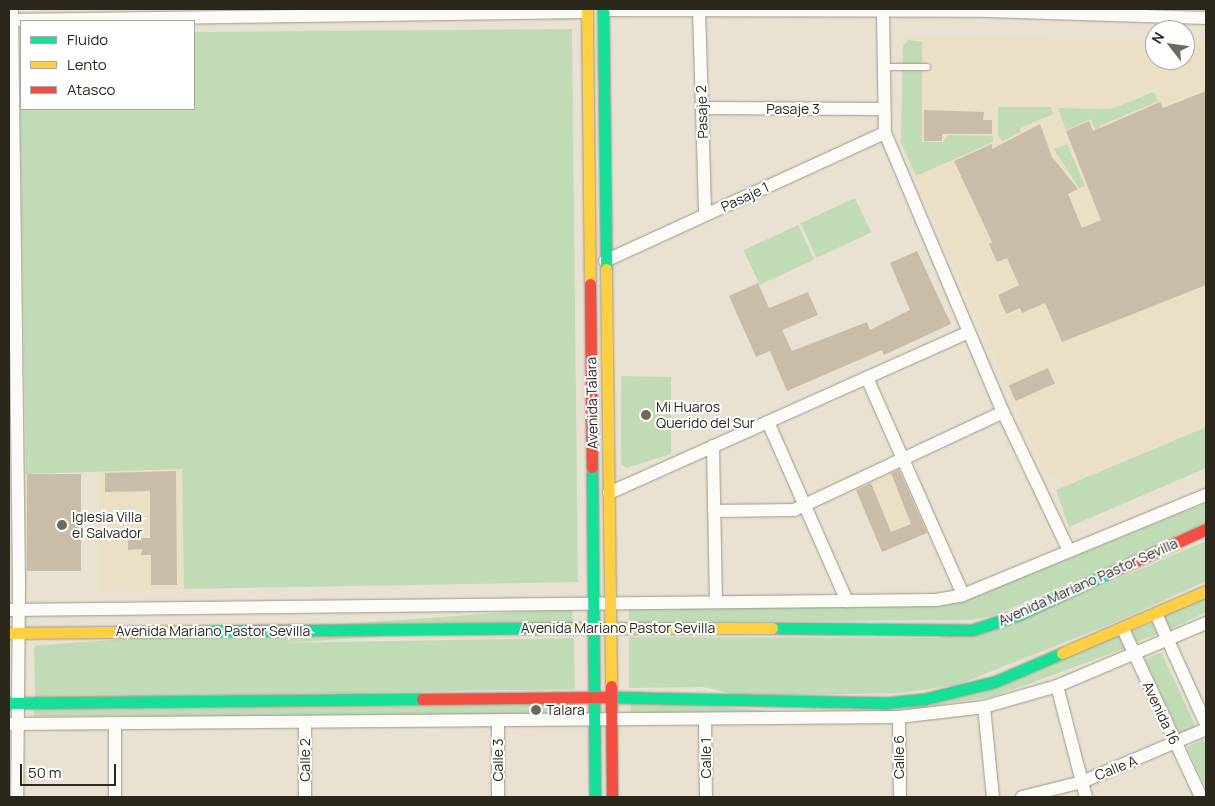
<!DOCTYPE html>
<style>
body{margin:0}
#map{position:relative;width:1215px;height:806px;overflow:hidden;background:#e9e2d3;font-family:Manrope,sans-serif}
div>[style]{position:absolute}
.built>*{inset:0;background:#ebdfc6;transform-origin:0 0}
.green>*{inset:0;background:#c1dbb6;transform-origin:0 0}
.building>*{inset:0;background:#c9bda9;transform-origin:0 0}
.roads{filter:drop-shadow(0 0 1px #9d988d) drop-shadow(0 0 1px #9d988d)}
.lane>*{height:6px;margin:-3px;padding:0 3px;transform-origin:3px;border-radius:3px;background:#fcfbf8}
.street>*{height:12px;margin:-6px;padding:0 6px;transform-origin:6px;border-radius:6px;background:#fcfbf8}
.fast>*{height:11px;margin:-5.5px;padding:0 5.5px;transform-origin:5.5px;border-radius:5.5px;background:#16e098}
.slow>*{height:11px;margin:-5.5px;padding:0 5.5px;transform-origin:5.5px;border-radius:5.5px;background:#ffcf43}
.jam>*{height:11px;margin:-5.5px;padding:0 5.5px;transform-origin:5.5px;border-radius:5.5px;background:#f24e42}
.dots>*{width:14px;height:14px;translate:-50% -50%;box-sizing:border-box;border:2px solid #fff;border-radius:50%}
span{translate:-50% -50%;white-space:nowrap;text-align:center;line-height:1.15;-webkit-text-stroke:4px #fff;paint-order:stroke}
.street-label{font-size:14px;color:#2b271d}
.poi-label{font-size:14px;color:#2b271d}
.left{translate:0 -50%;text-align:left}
.frame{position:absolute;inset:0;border:10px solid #2b271d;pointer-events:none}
.legend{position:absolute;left:20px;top:20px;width:175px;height:90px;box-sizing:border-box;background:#fff;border:1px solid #aaa9a5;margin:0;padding:6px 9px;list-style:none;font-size:15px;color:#2b271d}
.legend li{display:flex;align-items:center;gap:10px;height:25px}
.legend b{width:25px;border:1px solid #aaa9a5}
.north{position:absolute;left:1145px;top:20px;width:50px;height:50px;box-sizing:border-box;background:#fff;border:1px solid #aaa9a5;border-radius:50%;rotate:300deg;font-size:14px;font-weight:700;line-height:20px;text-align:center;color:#2b271d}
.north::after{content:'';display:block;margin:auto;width:18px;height:22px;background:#6e685d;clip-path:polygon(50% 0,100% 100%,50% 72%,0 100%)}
.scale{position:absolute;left:20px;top:764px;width:96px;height:22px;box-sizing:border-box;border:2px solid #2b271d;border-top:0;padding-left:6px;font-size:15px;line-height:18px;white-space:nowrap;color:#2b271d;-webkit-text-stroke:4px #fff;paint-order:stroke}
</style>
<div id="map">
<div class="built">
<div style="clip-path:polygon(908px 37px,1155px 40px,1155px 60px,1185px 60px,1185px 40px,1206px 41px,1206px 426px,1063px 486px,1055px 472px,1046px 476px,900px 143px,902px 42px)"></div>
<div style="left:904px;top:467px;width:69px;height:54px;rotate:66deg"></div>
<div style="left:182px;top:469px;width:120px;height:84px;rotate:89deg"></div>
</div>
<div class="green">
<div style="clip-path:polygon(572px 29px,578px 582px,184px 589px,182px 469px,26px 474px,19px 34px,21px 109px,194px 109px,194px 32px)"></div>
<div style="clip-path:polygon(908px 40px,922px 42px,922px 142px,943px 142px,948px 135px,993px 136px,993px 142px,916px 176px,901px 143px,903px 46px)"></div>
<div style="clip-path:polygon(1154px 92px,1158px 101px,1099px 126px,1118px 171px,1114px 173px,1091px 119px,1066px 130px,1058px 108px,1111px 109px)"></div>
<div style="clip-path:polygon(998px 107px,1051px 107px,1053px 114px,1020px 128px,1021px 132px,1003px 141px,998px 136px)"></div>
<div style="clip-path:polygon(1067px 144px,1085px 186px,1079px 188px,1054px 149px)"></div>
<div style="left:855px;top:198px;width:38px;height:60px;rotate:65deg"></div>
<div style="left:798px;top:225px;width:38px;height:60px;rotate:65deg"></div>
<div style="clip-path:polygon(621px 376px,671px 377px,671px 454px,626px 468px,621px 464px)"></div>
<div style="clip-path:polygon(1206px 427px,1206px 468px,1069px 527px,1056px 490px)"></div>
<div style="clip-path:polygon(1206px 503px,1206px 525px,993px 616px,971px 620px,629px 622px,629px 608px,924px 606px,1008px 583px)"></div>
<div style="clip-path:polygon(1206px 541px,1206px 581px,1116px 622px,957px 685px,901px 693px,744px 696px,703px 687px,629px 688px,629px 637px,939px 638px,1009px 625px)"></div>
<div style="clip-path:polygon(1206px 597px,1206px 612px,1167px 631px,1161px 618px)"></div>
<div style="left:572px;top:608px;width:15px;height:538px;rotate:86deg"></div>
<div style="left:1153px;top:623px;width:12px;height:24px;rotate:70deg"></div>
<div style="clip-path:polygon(1121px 635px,1126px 648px,1020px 687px,991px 697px,903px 710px)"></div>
<div style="left:574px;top:638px;width:51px;height:540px;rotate:89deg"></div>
<div style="left:1161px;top:652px;width:84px;height:18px;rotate:65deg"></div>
<div style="clip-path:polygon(630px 703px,689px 704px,782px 712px,631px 714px)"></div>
<div style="left:575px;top:704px;width:12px;height:541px;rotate:90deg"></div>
<div style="clip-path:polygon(1203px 739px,1206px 746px,1206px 789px,1187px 747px)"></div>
</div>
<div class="building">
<div style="clip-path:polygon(1206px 91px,1206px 285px,1062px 342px,1045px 303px,1022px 313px,1020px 308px,1006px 314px,998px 295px,1019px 285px,1007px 258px,997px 262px,989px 244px,992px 242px,954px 161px,992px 144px,992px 149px,1040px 124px,1052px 157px,1078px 189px,1068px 194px,1082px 228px,1101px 220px,1066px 131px,1089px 121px,1093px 131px,1160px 102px,1163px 108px)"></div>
<div style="clip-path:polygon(924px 110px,984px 112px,983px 120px,992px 120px,992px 134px,942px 134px,942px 141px,924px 141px)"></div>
<div style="clip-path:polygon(917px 251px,951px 324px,884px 355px,882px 350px,787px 391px,770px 351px,756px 357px,729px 296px,758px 283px,769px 308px,808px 292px,818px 315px,782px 330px,792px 351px,867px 322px,870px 330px,910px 310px,890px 263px)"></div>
<div style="left:1048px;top:368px;width:17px;height:43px;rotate:66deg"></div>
<div style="clip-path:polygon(899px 470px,927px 533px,882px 552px,856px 490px,871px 483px,891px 532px,911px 524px,891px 473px)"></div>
<div style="clip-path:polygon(176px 471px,177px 585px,151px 585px,151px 555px,141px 555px,142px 549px,128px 550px,128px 538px,150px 538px,150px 491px,105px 492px,105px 473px)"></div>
<div style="left:81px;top:474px;width:97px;height:54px;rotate:90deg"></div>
</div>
<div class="roads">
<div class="lane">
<div style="left:884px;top:67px;width:43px"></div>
</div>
<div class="street">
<div style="left:12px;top:9px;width:577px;rotate:89.3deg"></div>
<div style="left:19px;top:586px;width:211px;rotate:90.5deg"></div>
<div style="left:699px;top:9px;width:206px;rotate:88.3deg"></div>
<div style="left:883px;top:9px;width:124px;rotate:89.1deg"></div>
<div style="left:885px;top:133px;width:303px;rotate:67.1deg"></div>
<div style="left:1003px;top:412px;width:154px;rotate:64.6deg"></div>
<div style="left:604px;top:10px;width:383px;rotate:0.1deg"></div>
<div style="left:987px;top:11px;width:219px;rotate:1.8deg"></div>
<div style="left:12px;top:20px;width:575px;rotate:-0.8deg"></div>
<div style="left:702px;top:108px;width:182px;rotate:0.3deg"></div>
<div style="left:605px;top:261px;width:308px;rotate:-24.6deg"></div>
<div style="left:867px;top:378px;width:237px;rotate:66.1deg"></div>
<div style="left:768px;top:422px;width:196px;rotate:66.2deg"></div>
<div style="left:713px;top:446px;width:156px;rotate:88.9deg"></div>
<div style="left:609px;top:493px;width:394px;rotate:-24.1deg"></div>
<div style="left:714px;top:511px;width:80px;rotate:-0.7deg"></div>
<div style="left:794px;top:510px;width:231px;rotate:-25.1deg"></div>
<div style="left:9px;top:610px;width:927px;rotate:-0.62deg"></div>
<div style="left:936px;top:600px;width:27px;rotate:-10deg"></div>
<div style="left:963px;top:595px;width:263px;rotate:-22.4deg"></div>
<div style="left:1156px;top:614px;width:121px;rotate:65.6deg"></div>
<div style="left:1123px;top:629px;width:185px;rotate:65.1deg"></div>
<div style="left:1057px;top:686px;width:115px;rotate:75.4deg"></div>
<div style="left:984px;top:707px;width:90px;rotate:84.3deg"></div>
<div style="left:899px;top:717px;width:80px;rotate:89.3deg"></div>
<div style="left:705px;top:719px;width:78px;rotate:89.3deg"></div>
<div style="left:9px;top:724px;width:890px;rotate:-0.45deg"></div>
<div style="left:899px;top:717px;width:86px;rotate:-6.7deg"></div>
<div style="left:984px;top:707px;width:76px;rotate:-16deg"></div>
<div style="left:1057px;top:686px;width:162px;rotate:-22.9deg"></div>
<div style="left:115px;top:724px;width:73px;rotate:90deg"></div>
<div style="left:305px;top:797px;width:74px;rotate:-90deg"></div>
<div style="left:498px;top:797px;width:75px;rotate:-90deg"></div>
<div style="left:1022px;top:797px;width:62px;rotate:-14deg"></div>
<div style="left:1082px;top:782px;width:135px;rotate:-23.1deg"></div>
</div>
<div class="fast">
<div style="left:603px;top:9px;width:260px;rotate:89.3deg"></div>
<div style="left:592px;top:467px;width:330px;rotate:89.5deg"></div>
<div style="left:772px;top:628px;width:200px;rotate:0.6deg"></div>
<div style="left:972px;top:630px;width:48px;rotate:-18.1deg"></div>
<div style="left:1018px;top:615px;width:108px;rotate:-24.7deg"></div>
<div style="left:203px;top:631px;width:368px;rotate:-0.5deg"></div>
<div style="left:605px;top:697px;width:280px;rotate:1.2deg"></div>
<div style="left:885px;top:703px;width:39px;rotate:-6deg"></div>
<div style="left:924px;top:699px;width:72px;rotate:-13.7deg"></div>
<div style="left:994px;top:682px;width:74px;rotate:-23.1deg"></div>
<div style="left:9px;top:703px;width:413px;rotate:-0.6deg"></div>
</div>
<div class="slow">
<div style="left:587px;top:9px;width:275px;rotate:89.4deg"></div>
<div style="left:606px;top:269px;width:417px;rotate:89.3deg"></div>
<div style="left:571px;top:628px;width:201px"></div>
<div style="left:9px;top:633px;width:194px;rotate:-0.6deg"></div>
<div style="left:1062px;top:653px;width:157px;rotate:-23.3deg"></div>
</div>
<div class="jam">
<div style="left:590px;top:284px;width:183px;rotate:89.4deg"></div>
<div style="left:1116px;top:570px;width:99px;rotate:-24.5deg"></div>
<div style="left:611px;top:686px;width:111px;rotate:89.5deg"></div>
<div style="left:422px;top:699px;width:183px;rotate:-0.6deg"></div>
</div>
</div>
<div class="dots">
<div style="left:646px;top:415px;background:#6e685d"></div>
<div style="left:62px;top:525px;background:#6e685d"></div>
<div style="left:536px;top:710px;background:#6e685d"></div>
</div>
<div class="street-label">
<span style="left:793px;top:109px">Pasaje 3</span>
<span style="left:702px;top:112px;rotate:-92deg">Pasaje 2</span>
<span style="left:745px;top:197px;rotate:-25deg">Pasaje 1</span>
<span style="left:592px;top:403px;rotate:-91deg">Avenida Talara</span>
<span style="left:1088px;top:582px;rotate:-24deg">Avenida Mariano Pastor Sevilla</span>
<span style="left:618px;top:628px">Avenida Mariano Pastor Sevilla</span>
<span style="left:213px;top:631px">Avenida Mariano Pastor Sevilla</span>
<span style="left:1161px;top:713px;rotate:65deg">Avenida 16</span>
<span style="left:899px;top:757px;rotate:-90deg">Calle 6</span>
<span style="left:706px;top:758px;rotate:-90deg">Calle 1</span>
<span style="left:305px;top:760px;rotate:-90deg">Calle 2</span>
<span style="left:498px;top:760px;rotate:-90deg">Calle 3</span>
<span style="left:1116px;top:768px;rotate:-22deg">Calle A</span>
</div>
<div class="poi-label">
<span class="left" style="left:656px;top:415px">Mi Huaros<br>Querido del Sur</span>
<span class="left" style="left:72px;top:525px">Iglesia Villa<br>el Salvador</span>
<span class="left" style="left:546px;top:710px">Talara</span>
</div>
<div class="frame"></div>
<ul class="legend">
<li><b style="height:6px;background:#16e098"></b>Fluido</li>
<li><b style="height:6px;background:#ffcf43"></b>Lento</li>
<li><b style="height:6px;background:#f24e42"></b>Atasco</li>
</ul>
<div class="north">N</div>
<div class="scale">50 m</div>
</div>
